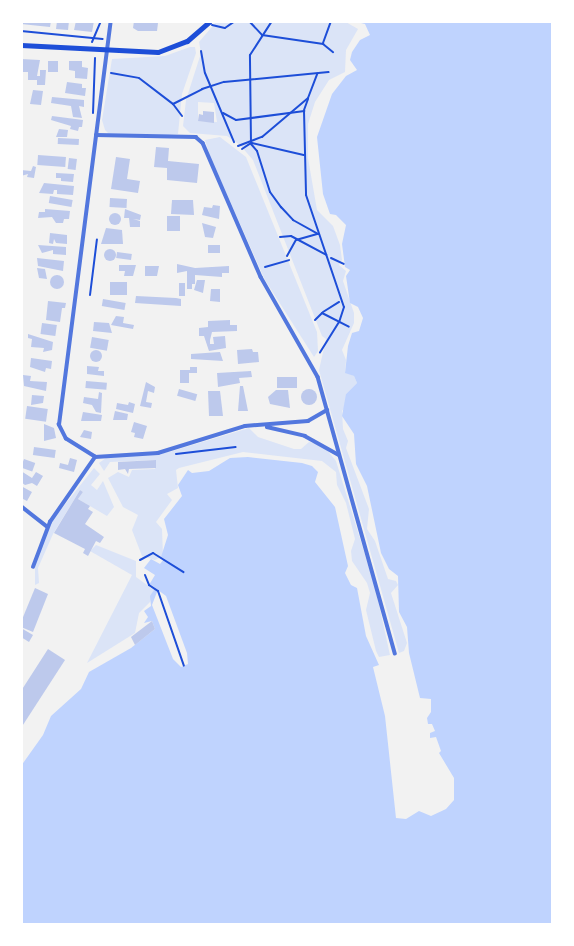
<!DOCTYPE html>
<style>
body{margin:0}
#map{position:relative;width:574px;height:946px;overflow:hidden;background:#f2f2f2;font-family:Inter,sans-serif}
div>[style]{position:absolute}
.green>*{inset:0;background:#dbe4f7}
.water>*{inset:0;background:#bfd3fe}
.pier>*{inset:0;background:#f2f2f2}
.building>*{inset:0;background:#bdc9ec;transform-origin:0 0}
.round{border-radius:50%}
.path>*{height:2px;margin:-1px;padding:0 1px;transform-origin:1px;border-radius:1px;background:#1d4ed8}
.minor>*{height:3.5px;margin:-1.75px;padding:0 1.75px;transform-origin:1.75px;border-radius:1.75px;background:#5277de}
.trunk>*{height:5px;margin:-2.5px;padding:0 2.5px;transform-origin:2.5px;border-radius:2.5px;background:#1d4ed8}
span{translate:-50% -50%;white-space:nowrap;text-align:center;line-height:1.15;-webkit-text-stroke:7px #fff;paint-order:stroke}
.frame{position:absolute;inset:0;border:23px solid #fff;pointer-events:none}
</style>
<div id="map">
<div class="green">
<div style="clip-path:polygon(evenodd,217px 21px,344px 21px,358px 29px,346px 50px,345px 72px,329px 80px,315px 102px,308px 124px,308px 158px,317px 210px,333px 226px,340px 245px,342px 260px,339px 265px,346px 271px,343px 281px,354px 313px,354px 323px,342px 350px,346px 360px,345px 372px,354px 376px,357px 383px,346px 394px,346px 406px,342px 411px,343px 429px,348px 441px,346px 448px,369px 509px,367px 529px,375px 541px,388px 579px,396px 581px,398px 585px,391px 593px,407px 643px,404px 651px,399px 653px,319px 370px,326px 339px,322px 336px,253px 160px,240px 145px,227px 136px,190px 133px,183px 126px,186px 100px,201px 53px,199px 42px,217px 21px,198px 102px,214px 103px,217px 122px,198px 121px,198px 102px)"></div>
<div style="clip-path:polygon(190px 47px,195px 47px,196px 53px,182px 94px,178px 134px,148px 137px,109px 134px,105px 130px,102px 120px,112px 59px,165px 56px)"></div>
<div style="clip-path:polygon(220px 137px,246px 157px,317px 332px,318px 351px,314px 357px,265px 280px,210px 156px,205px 140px)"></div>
<div style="clip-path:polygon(249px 428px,258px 437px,294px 449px,301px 449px,309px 442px,314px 443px,327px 450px,336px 461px,375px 587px,390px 655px,379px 657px,376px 651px,366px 610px,370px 593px,367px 583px,352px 561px,351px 551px,355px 539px,346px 503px,337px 485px,336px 472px,322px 461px,243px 452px,179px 468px,176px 470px,178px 488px,167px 494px,172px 500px,156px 522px,162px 529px,163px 556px,155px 560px,142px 556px,132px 530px,138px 515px,123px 507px,108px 478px,118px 472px,129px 477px,132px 470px,155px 469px,156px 460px,110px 462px,104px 471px,99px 463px,106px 458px,169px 452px)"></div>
<div style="clip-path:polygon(94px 468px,100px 474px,91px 485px,97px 490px,103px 481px,114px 507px,107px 516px,78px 499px,83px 492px,80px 490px,53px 534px,38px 568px,39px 583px,35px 585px,35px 566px,51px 522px)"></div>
<div style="clip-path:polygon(96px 545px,136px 561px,136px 577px,154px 590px,150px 602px,139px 613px,135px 633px,87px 663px,132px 575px,90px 551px)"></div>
</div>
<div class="water">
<div style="clip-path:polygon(353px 21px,553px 21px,553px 925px,21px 925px,21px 766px,43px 735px,51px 716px,81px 689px,89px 672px,131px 648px,155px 629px,152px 621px,144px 623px,148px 617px,144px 611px,151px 606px,150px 596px,154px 590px,149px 585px,155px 575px,144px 568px,151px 559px,160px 564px,164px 559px,161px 557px,168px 535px,164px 519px,182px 496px,178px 485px,188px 470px,192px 473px,209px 471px,230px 458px,248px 457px,302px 463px,312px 466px,318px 472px,315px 482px,335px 507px,348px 566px,345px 573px,351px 585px,357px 588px,366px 636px,379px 665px,373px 667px,385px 716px,396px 818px,406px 819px,419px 811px,431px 816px,446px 809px,454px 800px,454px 778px,439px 753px,441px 751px,436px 737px,430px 738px,430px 733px,435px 731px,432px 724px,428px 724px,427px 718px,431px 712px,431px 699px,420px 698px,409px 653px,407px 627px,399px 612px,398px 576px,389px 569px,381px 553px,367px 486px,356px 464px,354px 434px,342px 416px,346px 394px,357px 383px,354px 376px,345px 373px,348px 346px,352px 333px,359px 331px,363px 318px,358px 307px,350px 303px,346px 276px,350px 270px,345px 267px,342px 244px,346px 225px,336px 215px,330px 214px,323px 194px,317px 137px,332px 94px,346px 76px,357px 70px,350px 60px,352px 52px,360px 40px,370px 35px,365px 24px)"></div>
</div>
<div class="pier">
<div style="clip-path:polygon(150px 584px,166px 596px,187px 653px,188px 664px,181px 667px,173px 659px,152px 605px,157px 592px)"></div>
</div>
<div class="building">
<div style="clip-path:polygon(21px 21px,51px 21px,50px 27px,21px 24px)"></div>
<div style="clip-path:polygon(57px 21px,69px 21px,68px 30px,56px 29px)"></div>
<div style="clip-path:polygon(76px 21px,94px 21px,92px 32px,74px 30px)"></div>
<div style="clip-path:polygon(134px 21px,158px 23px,157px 31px,138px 31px,133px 28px)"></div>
<div style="clip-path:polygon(21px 59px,40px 60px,37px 76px,40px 76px,40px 70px,46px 70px,45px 85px,37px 85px,37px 80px,28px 80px,28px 72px,21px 72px)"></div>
<div style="left:48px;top:61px;width:10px;height:11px"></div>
<div style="clip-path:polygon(69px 61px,82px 61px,82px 67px,88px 68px,87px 79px,75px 78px,75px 71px,69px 70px)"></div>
<div style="clip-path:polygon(67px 82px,82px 84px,82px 88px,86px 88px,85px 96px,65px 93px)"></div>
<div style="clip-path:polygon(33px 90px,43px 91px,41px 105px,30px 104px)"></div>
<div style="clip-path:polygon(52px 97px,84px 100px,84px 107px,79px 106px,82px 118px,73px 117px,71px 106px,51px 103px)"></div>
<div style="clip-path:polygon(203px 111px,214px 112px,214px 123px,198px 121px,199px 114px,203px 115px)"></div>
<div style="clip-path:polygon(52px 116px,83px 120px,82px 127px,79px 127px,78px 131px,70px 129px,71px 126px,51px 120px)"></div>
<div style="clip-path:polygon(59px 129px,68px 130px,67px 137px,56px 137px)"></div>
<div style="left:58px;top:138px;width:21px;height:6px;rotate:3deg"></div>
<div style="clip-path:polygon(156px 147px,169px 148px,168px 161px,199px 164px,197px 183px,167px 180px,167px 168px,154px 167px)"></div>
<div style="left:38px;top:155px;width:28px;height:10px;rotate:4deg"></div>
<div style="clip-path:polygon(116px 157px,130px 159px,127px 179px,140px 181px,138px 193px,111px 189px)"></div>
<div style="left:69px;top:158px;width:8px;height:11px;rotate:7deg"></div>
<div style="clip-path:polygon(33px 166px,36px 167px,34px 178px,27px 177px,28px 174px,21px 176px,21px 170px,31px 171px)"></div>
<div style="clip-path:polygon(56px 173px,74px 174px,73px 182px,61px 181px,61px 178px,56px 178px)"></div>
<div style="clip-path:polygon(44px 183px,74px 186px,73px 195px,57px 194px,57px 190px,54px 190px,53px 194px,39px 193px)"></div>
<div style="left:50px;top:196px;width:23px;height:7px;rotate:10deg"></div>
<div style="left:110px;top:198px;width:17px;height:9px;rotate:3deg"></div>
<div style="clip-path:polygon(172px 200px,193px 200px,194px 215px,171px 214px)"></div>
<div style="clip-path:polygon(213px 205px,220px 206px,219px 219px,202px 215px,204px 207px,212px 208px)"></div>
<div style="clip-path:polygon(45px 209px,70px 211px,69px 219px,64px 219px,63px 223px,56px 223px,52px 217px,38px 218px,39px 212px,45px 212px)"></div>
<div style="clip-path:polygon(125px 209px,141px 215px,140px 220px,133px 219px,140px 221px,140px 227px,130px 227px,129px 218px,124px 218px)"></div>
<div class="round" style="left:109px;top:213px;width:12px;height:12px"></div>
<div style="left:167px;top:216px;width:13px;height:15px"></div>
<div style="clip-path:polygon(202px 223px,216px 227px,213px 238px,205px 237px)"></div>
<div style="clip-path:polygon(106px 228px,122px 230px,123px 244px,101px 244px)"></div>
<div style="clip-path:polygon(50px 233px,67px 235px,67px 244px,56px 243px,54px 239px,53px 244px,49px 243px)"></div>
<div style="clip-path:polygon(38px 245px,66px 247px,66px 255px,53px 254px,53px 250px,42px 253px)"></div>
<div style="left:220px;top:245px;width:8px;height:12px;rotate:90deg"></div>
<div class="round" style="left:104px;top:249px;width:12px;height:12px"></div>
<div style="left:117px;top:252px;width:15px;height:6px;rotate:8deg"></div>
<div style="clip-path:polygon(37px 258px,64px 261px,63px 271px,38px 266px)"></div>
<div style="clip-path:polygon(177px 264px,195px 268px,229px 266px,229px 273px,222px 273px,222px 277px,195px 275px,195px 284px,192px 284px,192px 289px,187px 289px,187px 271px,177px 273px)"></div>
<div style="clip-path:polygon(119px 265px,136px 265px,133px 276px,124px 276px,125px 271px,119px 271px)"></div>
<div style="clip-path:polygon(145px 266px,159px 266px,157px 276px,145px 276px)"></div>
<div style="clip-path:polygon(37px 268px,45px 269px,47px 279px,39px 278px)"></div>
<div class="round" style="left:50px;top:275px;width:14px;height:14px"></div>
<div style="clip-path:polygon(197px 280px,205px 280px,203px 293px,194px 290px)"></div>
<div style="left:110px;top:282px;width:17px;height:13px"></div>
<div style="left:179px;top:283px;width:6px;height:13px"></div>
<div style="clip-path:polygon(211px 289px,220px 289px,220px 302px,210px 301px)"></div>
<div style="clip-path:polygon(136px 296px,176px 298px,181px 299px,181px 306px,135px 303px)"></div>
<div style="left:103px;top:299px;width:23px;height:7px;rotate:10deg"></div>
<div style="clip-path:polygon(48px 301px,66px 303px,65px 308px,62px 308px,60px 322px,46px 320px)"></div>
<div style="clip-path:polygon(116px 316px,124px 317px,123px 323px,134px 325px,133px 329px,111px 325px)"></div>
<div style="clip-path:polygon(230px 320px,230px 325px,237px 325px,237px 331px,212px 332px,210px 340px,210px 344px,214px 344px,213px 337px,225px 336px,226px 348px,209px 351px,204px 336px,199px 336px,199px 328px,208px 327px,208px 321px)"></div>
<div style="clip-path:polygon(94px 322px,109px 323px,112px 333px,93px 331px)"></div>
<div style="left:42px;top:323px;width:15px;height:11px;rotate:8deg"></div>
<div style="clip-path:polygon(28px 334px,53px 342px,52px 350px,43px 352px,44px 348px,31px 347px,32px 339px,28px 338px)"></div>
<div style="left:92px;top:337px;width:17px;height:11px;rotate:10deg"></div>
<div style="clip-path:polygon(252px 349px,253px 352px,258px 352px,259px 362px,238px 364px,237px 350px)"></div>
<div class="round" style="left:90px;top:350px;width:12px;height:12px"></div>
<div style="clip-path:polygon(220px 352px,223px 361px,191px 359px,191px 354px)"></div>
<div style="clip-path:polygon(31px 358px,52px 361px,51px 369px,46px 368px,45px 372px,30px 367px)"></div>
<div style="clip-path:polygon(87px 366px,99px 367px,98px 371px,104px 371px,104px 376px,87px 374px)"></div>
<div style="clip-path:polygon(190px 367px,197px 367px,197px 373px,189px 373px,189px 383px,180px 383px,180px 370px,190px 370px)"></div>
<div style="clip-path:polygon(251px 371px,252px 377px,239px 378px,240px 383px,218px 387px,217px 373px)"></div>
<div style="clip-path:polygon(23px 375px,31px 376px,30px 381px,47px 382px,46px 391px,24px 386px)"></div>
<div style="left:277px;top:377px;width:20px;height:11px"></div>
<div style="left:86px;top:381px;width:21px;height:7px;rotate:5deg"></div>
<div style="clip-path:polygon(146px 382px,155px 387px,154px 393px,148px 391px,146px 402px,152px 403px,151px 408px,140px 406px)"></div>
<div style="clip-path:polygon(240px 386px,243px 386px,248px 411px,238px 411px)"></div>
<div style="left:179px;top:389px;width:19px;height:7px;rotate:16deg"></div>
<div class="round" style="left:301px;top:389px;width:16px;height:16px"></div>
<div style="clip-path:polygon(276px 390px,288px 390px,290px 408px,270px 404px,268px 397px)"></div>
<div style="clip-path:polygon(208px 391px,220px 391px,223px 416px,209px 416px)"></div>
<div style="clip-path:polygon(99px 392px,102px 393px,101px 413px,96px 412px,92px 405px,83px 403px,84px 397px,98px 399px)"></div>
<div style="clip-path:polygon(32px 395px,44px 396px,43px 403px,31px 405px)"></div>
<div style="clip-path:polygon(129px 402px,135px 404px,133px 413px,116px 409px,117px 403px,128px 405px)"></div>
<div style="left:27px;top:406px;width:21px;height:13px;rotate:8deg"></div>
<div style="clip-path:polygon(115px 411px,128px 414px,127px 420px,113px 420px)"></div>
<div style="clip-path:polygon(83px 412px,102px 415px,101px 421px,81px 421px)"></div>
<div style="clip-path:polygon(134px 422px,147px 426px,143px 439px,134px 437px,135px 433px,131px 432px)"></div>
<div style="clip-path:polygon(44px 424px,54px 428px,56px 438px,44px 441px)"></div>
<div style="clip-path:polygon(84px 430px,92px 432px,91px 439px,80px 437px)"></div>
<div style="left:34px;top:447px;width:22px;height:8px;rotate:8deg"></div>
<div style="clip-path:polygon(70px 458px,77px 460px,74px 472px,59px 468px,60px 463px,68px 465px)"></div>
<div style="left:24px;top:459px;width:12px;height:9px;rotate:20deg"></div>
<div style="clip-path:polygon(156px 460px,156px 468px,129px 469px,128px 474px,125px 469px,118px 470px,118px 462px)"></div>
<div style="clip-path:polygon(21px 471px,32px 478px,36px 472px,43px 476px,37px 486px,32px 483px,25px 485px,21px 482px)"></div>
<div style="clip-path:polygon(21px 486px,32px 492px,27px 501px,23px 499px,21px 502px)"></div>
<div style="clip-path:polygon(80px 490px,83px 492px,78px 499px,90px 506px,88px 509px,93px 512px,85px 524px,104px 537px,100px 543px,96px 541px,88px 556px,83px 553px,85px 549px,54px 533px)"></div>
<div style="clip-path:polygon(35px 588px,48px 594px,33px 632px,21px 627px,21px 622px)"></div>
<div style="clip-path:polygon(152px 621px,155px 629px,135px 645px,131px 637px)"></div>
<div style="clip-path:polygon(21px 628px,33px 635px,29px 642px,21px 637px)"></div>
<div style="clip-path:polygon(48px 649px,65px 660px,21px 728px,21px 691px)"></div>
</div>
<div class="path">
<div style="left:249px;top:21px;width:19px;rotate:47deg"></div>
<div style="left:262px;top:35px;width:62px;rotate:8.4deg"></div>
<div style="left:323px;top:44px;width:13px;rotate:39deg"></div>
<div style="left:212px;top:25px;width:13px;rotate:13deg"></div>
<div style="left:225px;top:28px;width:12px;rotate:-35deg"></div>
<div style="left:21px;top:31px;width:82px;rotate:5.6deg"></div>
<div style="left:92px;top:42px;width:23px;rotate:-67deg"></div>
<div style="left:323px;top:43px;width:23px;rotate:-70deg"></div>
<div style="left:201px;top:51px;width:22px;rotate:80deg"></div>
<div style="left:205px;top:73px;width:75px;rotate:67.2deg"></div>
<div style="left:111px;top:73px;width:28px;rotate:10deg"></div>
<div style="left:139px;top:78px;width:43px;rotate:37.4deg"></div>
<div style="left:173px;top:104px;width:15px;rotate:53deg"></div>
<div style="left:173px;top:104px;width:33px;rotate:-27deg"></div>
<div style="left:202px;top:89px;width:23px;rotate:-18deg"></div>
<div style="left:224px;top:82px;width:105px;rotate:-5.4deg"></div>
<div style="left:304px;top:110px;width:12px;rotate:-70deg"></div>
<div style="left:93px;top:113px;width:55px;rotate:-87.9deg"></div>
<div style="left:223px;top:113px;width:15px;rotate:28deg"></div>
<div style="left:236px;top:120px;width:69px;rotate:-7.5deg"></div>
<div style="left:304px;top:111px;width:84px;rotate:88.6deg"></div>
<div style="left:306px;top:195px;width:118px;rotate:71.3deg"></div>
<div style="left:344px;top:307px;width:16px;rotate:108deg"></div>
<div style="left:339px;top:322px;width:36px;rotate:122deg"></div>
<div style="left:252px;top:143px;width:53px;rotate:13deg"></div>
<div style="left:251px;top:144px;width:9px;rotate:49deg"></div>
<div style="left:257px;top:151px;width:43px;rotate:72.4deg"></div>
<div style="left:270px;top:192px;width:19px;rotate:54deg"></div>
<div style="left:281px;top:207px;width:18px;rotate:47deg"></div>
<div style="left:293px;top:220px;width:29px;rotate:29deg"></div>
<div style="left:238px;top:146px;width:26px;rotate:-21deg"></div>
<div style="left:262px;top:137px;width:60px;rotate:-40.3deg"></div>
<div style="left:308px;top:98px;width:26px;rotate:-69deg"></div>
<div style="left:242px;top:149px;width:11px;rotate:-34deg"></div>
<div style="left:251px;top:143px;width:88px;rotate:-90.7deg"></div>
<div style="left:250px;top:55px;width:40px;rotate:-57.1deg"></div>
<div style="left:280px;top:237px;width:11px;rotate:-5deg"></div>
<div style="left:291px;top:236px;width:40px;rotate:28deg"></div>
<div style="left:287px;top:256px;width:18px;rotate:-61deg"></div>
<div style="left:296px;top:240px;width:22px;rotate:-16deg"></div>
<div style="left:331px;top:258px;width:14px;rotate:25deg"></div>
<div style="left:265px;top:267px;width:25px;rotate:-16deg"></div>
<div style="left:90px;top:295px;width:56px;rotate:-82.9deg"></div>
<div style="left:323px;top:312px;width:19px;rotate:-32deg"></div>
<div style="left:315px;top:320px;width:10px;rotate:-45deg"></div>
<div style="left:322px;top:313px;width:30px;rotate:27deg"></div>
<div style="left:176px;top:454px;width:60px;rotate:-6.7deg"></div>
<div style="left:140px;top:560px;width:15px;rotate:-28deg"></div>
<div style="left:153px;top:553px;width:36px;rotate:32deg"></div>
<div style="left:145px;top:575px;width:11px;rotate:68deg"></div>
<div style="left:149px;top:585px;width:11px;rotate:34deg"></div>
<div style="left:158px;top:591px;width:79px;rotate:70.9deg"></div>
</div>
<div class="minor">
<div style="left:96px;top:135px;width:100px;rotate:1.1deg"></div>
<div style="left:196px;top:137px;width:9px;rotate:41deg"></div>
<div style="left:203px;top:143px;width:146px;rotate:66.6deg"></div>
<div style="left:261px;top:277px;width:115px;rotate:60.3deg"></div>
<div style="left:318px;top:377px;width:287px;rotate:74.4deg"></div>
<div style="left:267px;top:427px;width:39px;rotate:13deg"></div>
<div style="left:305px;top:436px;width:38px;rotate:29deg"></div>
<div style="left:95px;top:457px;width:34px;rotate:-148deg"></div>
<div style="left:66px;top:439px;width:16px;rotate:-117deg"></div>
<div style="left:59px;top:425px;width:407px;rotate:-82.7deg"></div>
<div style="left:95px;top:457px;width:63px;rotate:-3.6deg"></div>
<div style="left:158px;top:453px;width:91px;rotate:-17.2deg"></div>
<div style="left:245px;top:426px;width:63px;rotate:-4.5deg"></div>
<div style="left:308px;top:421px;width:22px;rotate:-30deg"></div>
<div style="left:21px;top:506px;width:33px;rotate:38deg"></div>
<div style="left:33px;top:567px;width:48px;rotate:-69.3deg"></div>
<div style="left:50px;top:522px;width:79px;rotate:-55.3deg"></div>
</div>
<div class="trunk">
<div style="left:21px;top:45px;width:137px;rotate:2.9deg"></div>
<div style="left:158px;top:52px;width:31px;rotate:-21deg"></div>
<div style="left:187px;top:41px;width:30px;rotate:-41deg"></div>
</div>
<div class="frame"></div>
</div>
